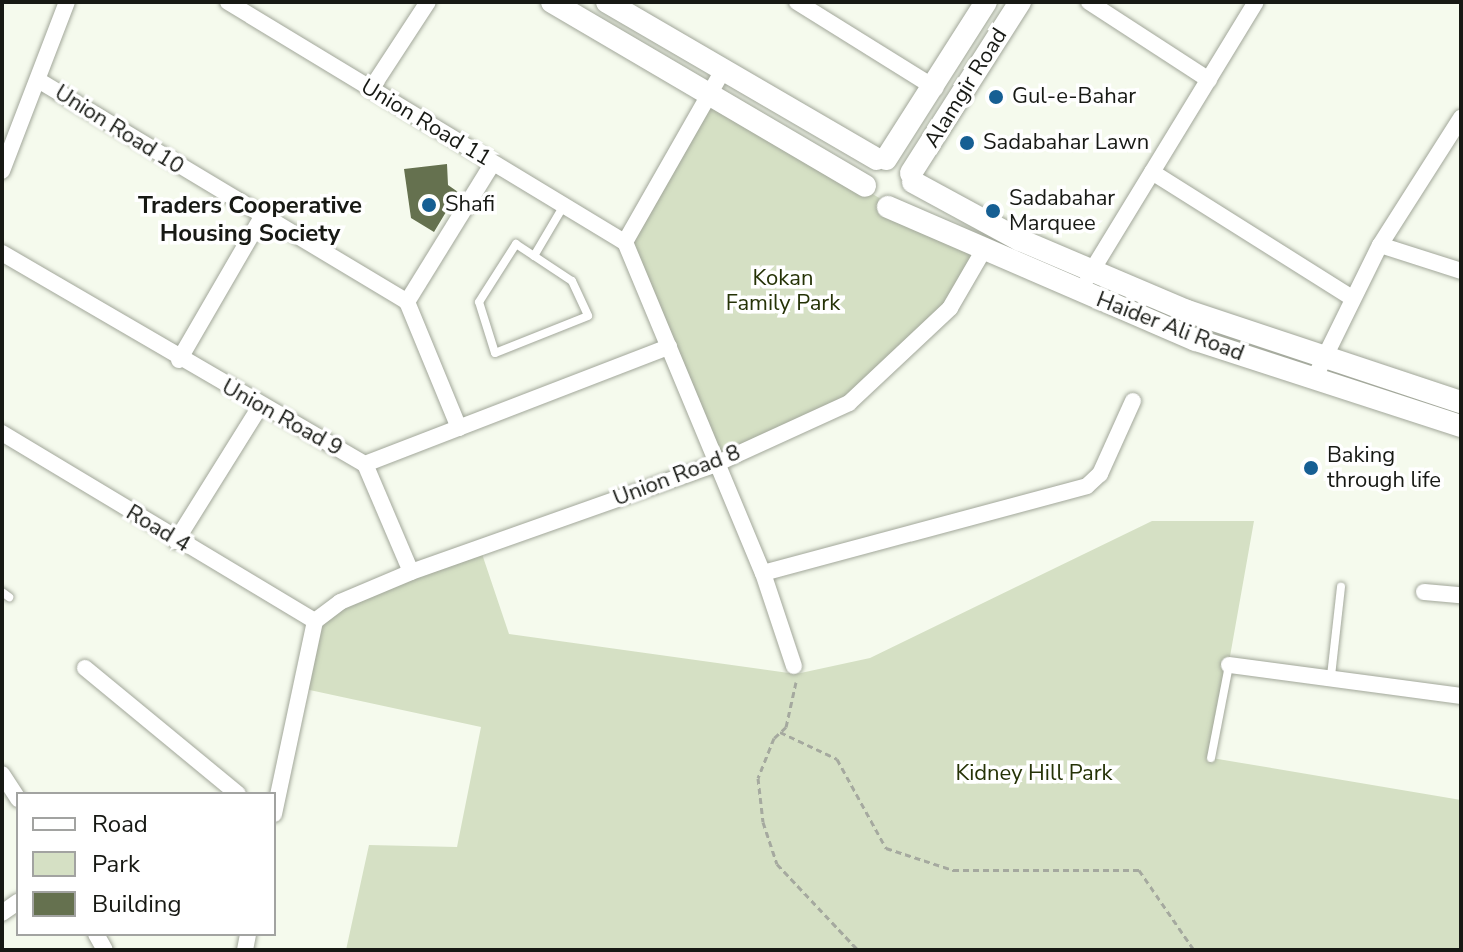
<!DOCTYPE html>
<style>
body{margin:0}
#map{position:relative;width:1463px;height:952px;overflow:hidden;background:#f5faed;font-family:"Nunito Sans",sans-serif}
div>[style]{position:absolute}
.green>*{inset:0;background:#d5e0c4}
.building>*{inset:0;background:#65714f}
.path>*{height:3px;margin-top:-1.5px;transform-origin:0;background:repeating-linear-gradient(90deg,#a5a99f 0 6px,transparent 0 10px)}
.roads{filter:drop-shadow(0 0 2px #a2a79a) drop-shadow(0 0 2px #a2a79a)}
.lane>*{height:8px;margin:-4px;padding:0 4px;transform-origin:4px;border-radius:4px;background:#fff}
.street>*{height:16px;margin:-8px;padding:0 8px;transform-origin:8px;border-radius:8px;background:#fff}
.secondary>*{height:22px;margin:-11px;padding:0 11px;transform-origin:11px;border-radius:11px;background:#fff}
.dots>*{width:22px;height:22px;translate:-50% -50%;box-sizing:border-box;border:4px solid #fff;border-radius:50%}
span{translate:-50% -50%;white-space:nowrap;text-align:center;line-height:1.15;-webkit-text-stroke:7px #fff;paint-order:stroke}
.street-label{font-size:22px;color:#171914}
.poi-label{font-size:22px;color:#171914}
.left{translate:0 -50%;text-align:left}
.park-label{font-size:22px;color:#253206}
.neighbourhood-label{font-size:24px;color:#171914;font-weight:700}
.frame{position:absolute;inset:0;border:4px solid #171914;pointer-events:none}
.legend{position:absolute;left:16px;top:792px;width:260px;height:144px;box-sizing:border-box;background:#fff;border:2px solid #a2a3a1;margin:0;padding:10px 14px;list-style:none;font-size:24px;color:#171914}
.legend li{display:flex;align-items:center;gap:16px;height:40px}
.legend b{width:40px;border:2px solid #a2a3a1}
</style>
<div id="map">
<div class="green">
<div style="clip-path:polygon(705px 95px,920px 222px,983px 251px,950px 308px,849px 403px,716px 464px,625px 242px)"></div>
<div style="clip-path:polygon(1152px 521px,1254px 521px,1212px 758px,1461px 800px,1461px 950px,346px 950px,369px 845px,457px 847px,481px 727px,305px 689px,315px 621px,480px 548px,509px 634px,796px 674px,870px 658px)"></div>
</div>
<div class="building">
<div style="clip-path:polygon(447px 164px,448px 185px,458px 192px,434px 232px,411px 218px,404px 169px)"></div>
</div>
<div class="path">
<div style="left:796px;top:682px;width:46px;rotate:102.5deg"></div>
<div style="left:786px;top:727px;width:16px;rotate:137deg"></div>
<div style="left:774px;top:738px;width:43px;rotate:111.8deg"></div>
<div style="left:758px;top:778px;width:44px;rotate:83.5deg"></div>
<div style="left:763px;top:822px;width:44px;rotate:71.6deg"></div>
<div style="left:777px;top:864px;width:118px;rotate:46.7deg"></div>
<div style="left:780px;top:732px;width:63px;rotate:25.3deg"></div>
<div style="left:837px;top:759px;width:102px;rotate:61.2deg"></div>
<div style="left:886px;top:848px;width:71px;rotate:18.2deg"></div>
<div style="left:953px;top:870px;width:186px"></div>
<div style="left:1139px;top:870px;width:97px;rotate:55.5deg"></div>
</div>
<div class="roads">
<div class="lane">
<div style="left:516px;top:244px;width:67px;rotate:33.5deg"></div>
<div style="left:572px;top:281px;width:38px;rotate:65deg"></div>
<div style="left:588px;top:316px;width:100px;rotate:158.3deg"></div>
<div style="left:495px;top:353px;width:53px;rotate:-107.4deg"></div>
<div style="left:479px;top:302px;width:69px;rotate:-57.5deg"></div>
<div style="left:534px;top:256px;width:59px;rotate:-59.5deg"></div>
<div style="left:2px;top:592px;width:9px;rotate:36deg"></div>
<div style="left:1331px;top:676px;width:90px;rotate:-83.6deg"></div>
<div style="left:1211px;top:758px;width:95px;rotate:-79deg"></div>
</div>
<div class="street">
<div style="left:228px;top:2px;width:464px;rotate:31.2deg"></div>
<div style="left:797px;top:2px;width:163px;rotate:31.9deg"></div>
<div style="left:1089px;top:2px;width:143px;rotate:33deg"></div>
<div style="left:38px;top:80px;width:431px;rotate:31deg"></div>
<div style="left:371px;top:89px;width:104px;rotate:-56.8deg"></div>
<div style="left:2px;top:171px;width:181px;rotate:-69deg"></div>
<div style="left:1152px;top:172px;width:236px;rotate:32.2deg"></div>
<div style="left:625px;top:242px;width:359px;rotate:67.4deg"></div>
<div style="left:763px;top:573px;width:98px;rotate:71.6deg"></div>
<div style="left:625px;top:242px;width:196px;rotate:-60.3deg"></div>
<div style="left:1380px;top:245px;width:85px;rotate:17.8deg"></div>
<div style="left:2px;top:253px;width:420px;rotate:30.2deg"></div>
<div style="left:365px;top:464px;width:326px;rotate:-21.1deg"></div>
<div style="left:1088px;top:277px;width:322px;rotate:-58.6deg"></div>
<div style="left:179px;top:360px;width:165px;rotate:-59.9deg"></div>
<div style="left:1314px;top:379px;width:149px;rotate:-63.8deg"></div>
<div style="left:1380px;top:245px;width:151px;rotate:-57.5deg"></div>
<div style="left:459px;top:428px;width:136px;rotate:-112.4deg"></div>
<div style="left:407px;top:302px;width:163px;rotate:-58.3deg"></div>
<div style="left:2px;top:433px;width:365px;rotate:31deg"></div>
<div style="left:365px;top:464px;width:117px;rotate:66.9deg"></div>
<div style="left:176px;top:541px;width:157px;rotate:-58deg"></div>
<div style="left:763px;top:573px;width:335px;rotate:-15deg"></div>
<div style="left:1087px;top:486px;width:18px;rotate:-43deg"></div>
<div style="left:1100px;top:474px;width:80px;rotate:-65.7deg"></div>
<div style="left:1424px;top:592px;width:37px;rotate:5deg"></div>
<div style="left:315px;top:621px;width:31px;rotate:-37deg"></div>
<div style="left:340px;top:602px;width:77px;rotate:-22.9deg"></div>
<div style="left:411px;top:572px;width:324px;rotate:-19.5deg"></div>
<div style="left:716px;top:464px;width:146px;rotate:-24.6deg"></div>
<div style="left:849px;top:403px;width:139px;rotate:-43.2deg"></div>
<div style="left:950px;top:308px;width:66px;rotate:-59.9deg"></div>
<div style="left:1229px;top:665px;width:234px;rotate:7.6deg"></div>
<div style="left:85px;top:668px;width:198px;rotate:39.5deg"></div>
<div style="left:2px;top:774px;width:30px;rotate:57deg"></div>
<div style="left:274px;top:814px;width:197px;rotate:-78deg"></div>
<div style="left:2px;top:913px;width:19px;rotate:-35deg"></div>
<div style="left:96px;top:934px;width:18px;rotate:61deg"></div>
<div style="left:245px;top:950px;width:16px;rotate:-79deg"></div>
</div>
<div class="secondary">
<div style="left:552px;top:2px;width:363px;rotate:30.4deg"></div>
<div style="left:607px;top:2px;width:312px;rotate:30.2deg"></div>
<div style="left:886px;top:159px;width:186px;rotate:-57.5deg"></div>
<div style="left:911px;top:173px;width:203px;rotate:-57.5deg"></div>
<div style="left:913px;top:182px;width:122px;rotate:28.5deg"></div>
<div style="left:1020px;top:240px;width:181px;rotate:23deg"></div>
<div style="left:1187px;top:311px;width:289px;rotate:18.4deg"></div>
<div style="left:888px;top:207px;width:335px;rotate:23.4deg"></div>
<div style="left:1196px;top:340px;width:279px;rotate:18deg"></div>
</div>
</div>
<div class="dots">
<div style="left:996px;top:97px;background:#165f93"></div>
<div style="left:967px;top:143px;background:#165f93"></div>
<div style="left:429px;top:205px;background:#165f93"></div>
<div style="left:993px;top:211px;background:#165f93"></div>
<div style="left:1311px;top:468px;background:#165f93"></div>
</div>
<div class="street-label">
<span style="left:966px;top:88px;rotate:-58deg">Alamgir Road</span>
<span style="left:426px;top:123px;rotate:31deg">Union Road 11</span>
<span style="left:119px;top:130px;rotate:32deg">Union Road 10</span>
<span style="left:1170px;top:327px;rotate:21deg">Haider Ali Road</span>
<span style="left:282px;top:418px;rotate:29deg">Union Road 9</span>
<span style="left:677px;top:476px;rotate:-21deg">Union Road 8</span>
<span style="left:158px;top:529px;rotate:31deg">Road 4</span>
</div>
<div class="poi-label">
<span class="left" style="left:1012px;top:97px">Gul-e-Bahar</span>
<span class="left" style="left:983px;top:143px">Sadabahar Lawn</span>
<span class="left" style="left:1009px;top:211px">Sadabahar<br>Marquee</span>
<span class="left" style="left:445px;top:205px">Shafi</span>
<span class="left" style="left:1327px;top:468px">Baking<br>through life</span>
</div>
<div class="park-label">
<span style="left:783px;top:291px">Kokan<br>Family Park</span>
<span style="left:1034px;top:774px">Kidney Hill Park</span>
</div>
<div class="neighbourhood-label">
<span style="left:250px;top:220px">Traders Cooperative<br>Housing Society</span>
</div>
<div class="frame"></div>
<ul class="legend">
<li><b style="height:10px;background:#fff"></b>Road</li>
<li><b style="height:22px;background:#d5e0c4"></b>Park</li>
<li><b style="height:22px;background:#65714f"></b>Building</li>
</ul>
</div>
